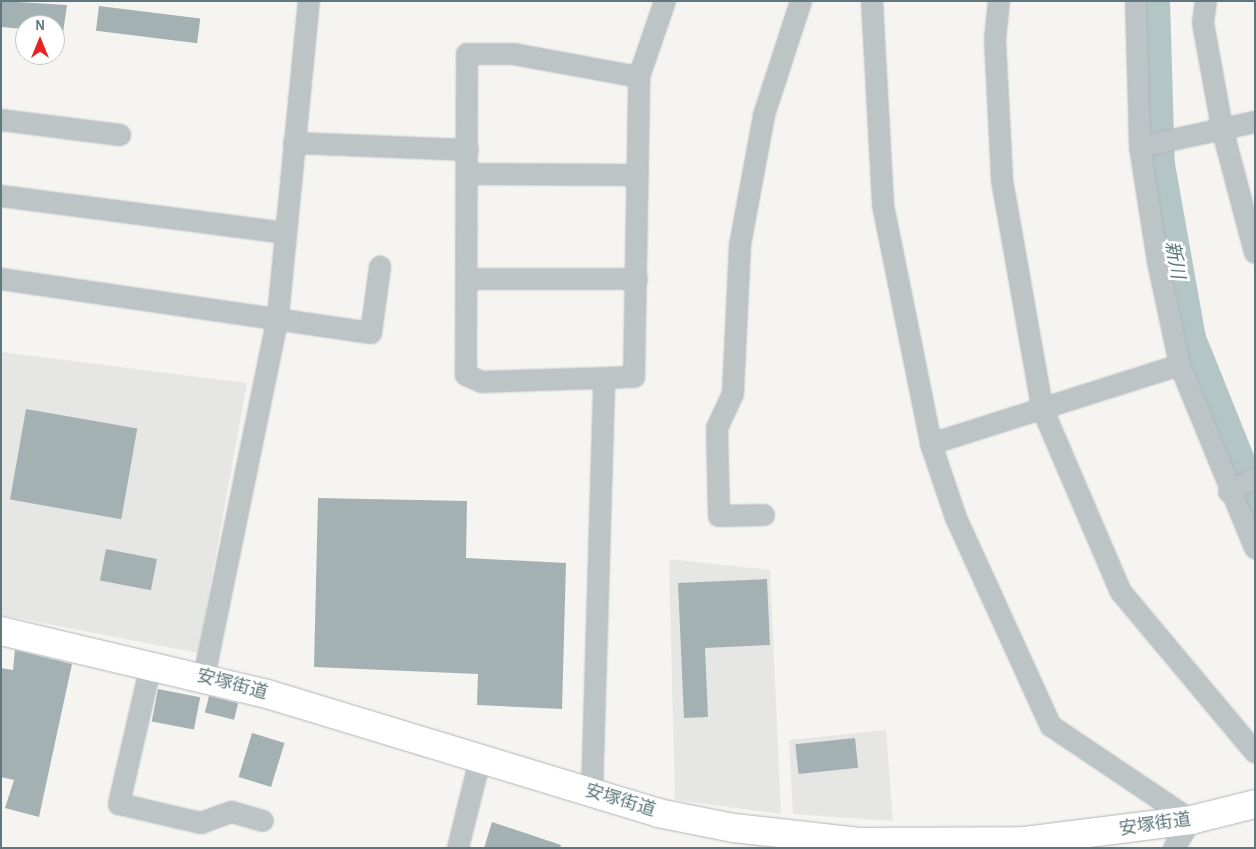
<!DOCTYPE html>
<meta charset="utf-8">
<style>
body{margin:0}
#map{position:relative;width:1256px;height:849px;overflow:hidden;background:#f5f4f1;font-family:"Alegreya Sans","Noto Sans JP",sans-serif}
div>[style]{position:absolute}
.built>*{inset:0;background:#e6e6e5}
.river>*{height:36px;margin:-18px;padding:0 18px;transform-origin:18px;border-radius:18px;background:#b4c5c6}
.building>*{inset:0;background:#a4b1b3;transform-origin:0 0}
.roads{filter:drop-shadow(0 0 1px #adb6b9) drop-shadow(0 0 1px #adb6b9)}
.street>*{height:20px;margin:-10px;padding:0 10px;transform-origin:10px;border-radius:10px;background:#bdc4c6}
.secondary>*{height:28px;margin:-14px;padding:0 14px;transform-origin:14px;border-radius:14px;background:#fff}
span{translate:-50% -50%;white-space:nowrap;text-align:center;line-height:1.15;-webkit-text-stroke:5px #fff;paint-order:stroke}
.street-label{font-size:18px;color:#5f777d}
.water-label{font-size:19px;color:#5a7879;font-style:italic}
.frame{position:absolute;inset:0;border:2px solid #5f777d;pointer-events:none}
.north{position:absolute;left:15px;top:15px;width:50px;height:50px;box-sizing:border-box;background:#fff;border:1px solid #bfc9cb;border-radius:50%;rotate:0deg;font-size:14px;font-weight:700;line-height:20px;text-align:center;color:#5f777d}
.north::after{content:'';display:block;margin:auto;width:18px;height:22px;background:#e62320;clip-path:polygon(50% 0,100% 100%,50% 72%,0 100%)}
</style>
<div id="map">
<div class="built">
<div style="clip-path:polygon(1px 352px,247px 383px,198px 653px,1px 615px)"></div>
<div style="clip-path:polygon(669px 559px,770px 570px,781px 814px,675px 800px)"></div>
<div style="clip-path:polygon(886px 730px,893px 821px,793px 814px,789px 740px)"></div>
</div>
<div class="river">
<div style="left:1152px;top:1px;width:164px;rotate:88.3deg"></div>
<div style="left:1157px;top:165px;width:177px;rotate:79.9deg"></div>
<div style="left:1188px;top:339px;width:180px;rotate:68.1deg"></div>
</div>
<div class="building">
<div style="clip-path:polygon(1px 1px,67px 5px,63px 33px,55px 32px,55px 25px,25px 25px,25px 29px,1px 27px)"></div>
<div style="left:99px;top:6px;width:102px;height:25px;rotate:7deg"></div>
<div style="left:26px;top:409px;width:113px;height:92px;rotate:10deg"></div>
<div style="clip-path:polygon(318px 498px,467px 501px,466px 558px,566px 563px,562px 709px,477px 705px,478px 674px,314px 667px)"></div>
<div style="left:106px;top:549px;width:52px;height:32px;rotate:11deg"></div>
<div style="clip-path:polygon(767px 579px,770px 645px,705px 648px,708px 717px,684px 718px,678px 583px)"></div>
<div style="clip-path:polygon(15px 650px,72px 664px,39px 817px,5px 808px,14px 780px,1px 777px,1px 668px,13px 670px)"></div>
<div style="left:158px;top:689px;width:43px;height:33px;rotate:11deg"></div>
<div style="left:209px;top:696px;width:30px;height:17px;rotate:14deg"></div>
<div style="left:252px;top:733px;width:34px;height:46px;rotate:17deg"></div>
<div style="left:855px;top:738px;width:30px;height:60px;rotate:84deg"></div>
<div style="clip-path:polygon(492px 822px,561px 845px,560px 848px,484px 848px)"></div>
</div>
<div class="roads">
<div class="street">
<div style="left:872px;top:1px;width:204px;rotate:86.9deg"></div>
<div style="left:883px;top:205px;width:244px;rotate:78.6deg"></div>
<div style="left:931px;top:444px;width:78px;rotate:71.3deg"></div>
<div style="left:956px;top:518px;width:229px;rotate:65.5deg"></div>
<div style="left:1051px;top:726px;width:169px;rotate:33.9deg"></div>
<div style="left:1191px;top:820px;width:33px;rotate:121deg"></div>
<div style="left:999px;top:1px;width:39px;rotate:96deg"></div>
<div style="left:995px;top:40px;width:140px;rotate:87.1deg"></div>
<div style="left:1002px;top:180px;width:231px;rotate:80deg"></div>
<div style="left:1042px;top:408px;width:200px;rotate:66.8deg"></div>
<div style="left:1121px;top:592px;width:209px;rotate:50.1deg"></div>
<div style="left:1136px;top:1px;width:146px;rotate:88.4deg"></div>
<div style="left:1140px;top:147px;width:116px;rotate:81.1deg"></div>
<div style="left:1158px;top:262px;width:105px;rotate:77.9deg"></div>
<div style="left:1180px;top:365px;width:198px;rotate:67.7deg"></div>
<div style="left:1206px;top:1px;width:22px;rotate:98deg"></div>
<div style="left:1203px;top:23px;width:107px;rotate:79.7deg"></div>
<div style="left:1222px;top:128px;width:129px;rotate:75.2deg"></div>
<div style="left:639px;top:77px;width:127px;rotate:-169.6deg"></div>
<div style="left:514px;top:54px;width:47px;rotate:180deg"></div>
<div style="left:467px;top:54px;width:321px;rotate:90.2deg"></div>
<div style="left:466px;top:375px;width:17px;rotate:24deg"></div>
<div style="left:482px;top:382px;width:152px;rotate:-1.9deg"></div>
<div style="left:634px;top:377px;width:300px;rotate:-89deg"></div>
<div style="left:639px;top:77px;width:80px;rotate:-71.1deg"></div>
<div style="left:1px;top:120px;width:120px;rotate:7.2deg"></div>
<div style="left:294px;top:143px;width:174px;rotate:2.3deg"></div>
<div style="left:1140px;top:147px;width:118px;rotate:-12.3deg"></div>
<div style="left:468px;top:174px;width:170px;rotate:0.3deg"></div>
<div style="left:1px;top:196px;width:285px;rotate:7.4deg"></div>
<div style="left:1px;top:279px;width:374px;rotate:8.3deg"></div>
<div style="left:371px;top:333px;width:67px;rotate:-82.2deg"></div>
<div style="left:467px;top:279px;width:170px"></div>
<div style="left:931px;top:444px;width:261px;rotate:-17.6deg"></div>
<div style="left:1229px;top:492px;width:30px;rotate:-28deg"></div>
<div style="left:764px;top:515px;width:45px;rotate:178.7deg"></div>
<div style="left:719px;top:516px;width:88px;rotate:-91.3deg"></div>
<div style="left:717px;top:428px;width:38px;rotate:-65deg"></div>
<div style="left:733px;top:393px;width:148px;rotate:-87.3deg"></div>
<div style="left:740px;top:245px;width:132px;rotate:-79.5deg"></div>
<div style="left:764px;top:115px;width:120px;rotate:-72deg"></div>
<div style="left:151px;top:665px;width:143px;rotate:103deg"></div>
<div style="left:119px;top:804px;width:84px;rotate:13deg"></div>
<div style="left:201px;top:823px;width:33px;rotate:-20deg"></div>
<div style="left:232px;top:812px;width:32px;rotate:16deg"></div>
<div style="left:204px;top:677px;width:369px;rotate:-78.4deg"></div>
<div style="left:278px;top:316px;width:317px;rotate:-84.4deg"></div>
<div style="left:592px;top:793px;width:413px;rotate:-88.3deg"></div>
<div style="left:458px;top:848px;width:91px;rotate:-76deg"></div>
</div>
<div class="secondary">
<div style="left:1px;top:631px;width:273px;rotate:13.3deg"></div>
<div style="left:267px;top:694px;width:409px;rotate:16.9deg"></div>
<div style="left:658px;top:813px;width:77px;rotate:11.2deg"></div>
<div style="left:734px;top:828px;width:128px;rotate:6.3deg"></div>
<div style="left:861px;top:842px;width:164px;rotate:-0.3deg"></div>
<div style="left:1025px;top:841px;width:167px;rotate:-7.2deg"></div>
<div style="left:1191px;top:820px;width:66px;rotate:-14deg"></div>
</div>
</div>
<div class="street-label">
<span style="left:232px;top:685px;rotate:15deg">安塚街道</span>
<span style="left:620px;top:801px;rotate:17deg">安塚街道</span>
<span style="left:1155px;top:825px;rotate:-8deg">安塚街道</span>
</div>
<div class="water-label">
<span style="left:1174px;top:260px;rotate:80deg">新川</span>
</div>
<div class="frame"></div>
<div class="north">N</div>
</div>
